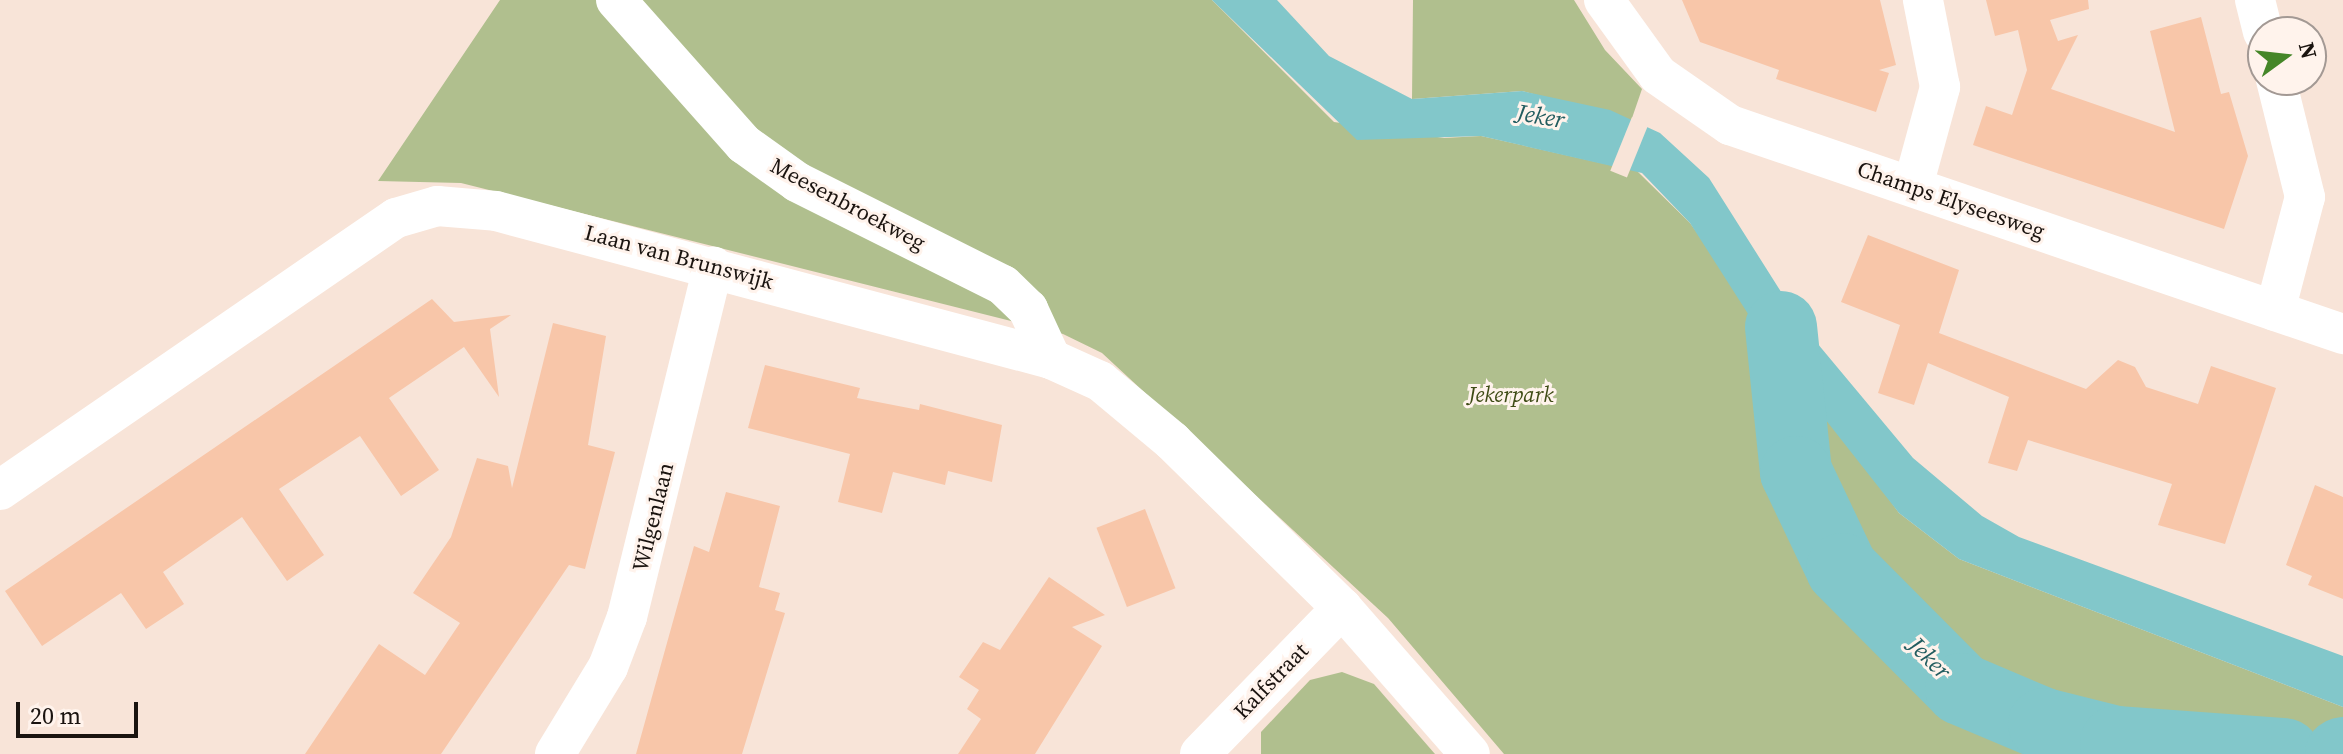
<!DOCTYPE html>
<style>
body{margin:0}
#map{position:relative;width:2343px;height:754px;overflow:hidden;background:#f8e4d8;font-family:"Source Serif 4",serif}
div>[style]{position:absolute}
.green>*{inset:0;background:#b0bf8e}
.water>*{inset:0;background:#82c7ca}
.pier>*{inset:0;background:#f8e4d8;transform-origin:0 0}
.river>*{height:72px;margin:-36px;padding:0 36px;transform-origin:36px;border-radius:36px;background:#82c7ca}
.building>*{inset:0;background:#f8c6a9;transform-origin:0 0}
.minor>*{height:40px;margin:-20px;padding:0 20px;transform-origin:20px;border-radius:20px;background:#fff}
span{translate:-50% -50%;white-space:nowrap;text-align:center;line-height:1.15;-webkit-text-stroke:6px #fff3ec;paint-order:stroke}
.street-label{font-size:22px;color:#1a130f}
.park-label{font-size:22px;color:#3e4b14;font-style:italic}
.water-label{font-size:24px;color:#225c5f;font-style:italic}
.north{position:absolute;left:2247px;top:16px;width:80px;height:80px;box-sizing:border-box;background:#fff3ec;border:2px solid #a39994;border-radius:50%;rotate:75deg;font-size:22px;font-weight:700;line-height:32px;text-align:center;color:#1a130f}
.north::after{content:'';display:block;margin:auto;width:28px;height:36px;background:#458628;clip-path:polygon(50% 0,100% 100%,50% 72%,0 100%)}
.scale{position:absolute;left:16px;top:702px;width:122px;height:36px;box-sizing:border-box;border:4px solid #1a130f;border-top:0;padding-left:10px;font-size:24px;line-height:28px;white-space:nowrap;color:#1a130f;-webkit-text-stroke:6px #fff3ec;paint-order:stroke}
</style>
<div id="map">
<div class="green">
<div style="clip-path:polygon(500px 0,1212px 0,1334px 122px,1444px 138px,1481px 136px,1637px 171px,1690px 223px,1899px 513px,1959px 559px,2343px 707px,2343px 754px,1504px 754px,1388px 618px,1102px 353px,1063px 334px,461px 183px,378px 181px)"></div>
<div style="clip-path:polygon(1413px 0,1574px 0,1605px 50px,1642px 89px,1631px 121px,1522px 91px,1412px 99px)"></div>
<div style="clip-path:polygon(1342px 672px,1374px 684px,1435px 754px,1261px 754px,1261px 732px,1310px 680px)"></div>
</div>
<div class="water">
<div style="clip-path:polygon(1212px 0,1277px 0,1329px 56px,1412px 99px,1522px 91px,1610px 110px,1660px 133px,1709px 178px,1802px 325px,1913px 458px,1982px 516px,2019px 537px,2343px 656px,2343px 707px,1959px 559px,1899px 513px,1773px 353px,1690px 223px,1642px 173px,1481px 136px,1357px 140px)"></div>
</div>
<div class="pier">
<div style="left:1632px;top:117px;width:18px;height:58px;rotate:22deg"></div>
</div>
<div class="river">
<div style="left:1781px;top:327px;width:146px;rotate:84.1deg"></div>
<div style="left:1796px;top:472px;width:107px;rotate:64.6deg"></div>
<div style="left:1842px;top:569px;width:169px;rotate:45.2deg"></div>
<div style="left:1961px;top:689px;width:90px;rotate:22.9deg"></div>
<div style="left:2044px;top:724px;width:74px;rotate:14deg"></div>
<div style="left:2116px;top:742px;width:169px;rotate:4.1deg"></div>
<div style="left:2341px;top:754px;width:2px;rotate:-27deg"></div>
</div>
<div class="building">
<div style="clip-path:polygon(1682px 0,1880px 0,1896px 65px,1879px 70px,1889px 73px,1876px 112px,1776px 79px,1779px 70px,1700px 42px)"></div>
<div style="clip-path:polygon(1986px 0,2088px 0,2089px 9px,2050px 20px,2058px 41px,2078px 35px,2051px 89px,2175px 132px,2150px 31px,2201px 17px,2221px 94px,2229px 92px,2248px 156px,2224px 229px,1973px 145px,1986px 106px,2012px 115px,2027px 70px,2018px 30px,1995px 36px)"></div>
<div style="clip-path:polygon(1868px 235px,1959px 270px,1939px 333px,2086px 389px,2118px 360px,2135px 367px,2146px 387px,2198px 404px,2211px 366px,2276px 388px,2225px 544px,2158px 525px,2172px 484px,2028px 440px,2017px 471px,1988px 463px,2009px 397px,1928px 363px,1914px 405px,1878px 393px,1900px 325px,1841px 302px)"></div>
<div style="clip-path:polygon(432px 299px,454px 322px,511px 315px,490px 329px,499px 397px,464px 347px,389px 398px,439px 470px,401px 496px,360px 436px,279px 489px,324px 555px,287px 581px,242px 517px,163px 572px,184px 604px,146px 629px,121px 593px,42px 646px,5px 591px)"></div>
<div style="clip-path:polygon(553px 323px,606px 336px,588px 445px,615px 452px,585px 569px,569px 565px,441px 754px,305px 754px,379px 644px,425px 675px,460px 623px,413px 593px,451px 537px,477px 458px,508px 466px,512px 488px)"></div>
<div style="clip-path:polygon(765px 365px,860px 388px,857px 398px,919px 410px,920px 404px,1002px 425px,992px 482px,948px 471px,945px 485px,893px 472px,882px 513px,838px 502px,850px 454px,748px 428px)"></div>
<div style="clip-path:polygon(2315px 485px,2343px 497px,2343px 599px,2308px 585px,2312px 576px,2286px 565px)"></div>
<div style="clip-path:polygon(726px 492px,780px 506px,759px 587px,780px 593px,775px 610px,785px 613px,742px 754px,636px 754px,694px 546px,709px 552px)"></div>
<div style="left:1145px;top:509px;width:85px;height:52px;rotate:69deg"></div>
<div style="clip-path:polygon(1049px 577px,1105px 615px,1072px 627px,1102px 646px,1035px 754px,958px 754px,981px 719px,967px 709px,979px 690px,959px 677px,983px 642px,1000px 650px)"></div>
</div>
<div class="minor">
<div style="left:616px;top:0;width:193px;rotate:48.4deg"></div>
<div style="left:744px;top:144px;width:65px;rotate:35.6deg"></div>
<div style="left:797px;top:182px;width:230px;rotate:26.6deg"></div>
<div style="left:1003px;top:285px;width:35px;rotate:44deg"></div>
<div style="left:1028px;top:309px;width:55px;rotate:65.3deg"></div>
<div style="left:1604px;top:0;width:92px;rotate:54.2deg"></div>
<div style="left:1658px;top:75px;width:88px;rotate:34.8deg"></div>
<div style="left:1730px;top:125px;width:648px;rotate:18.83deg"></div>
<div style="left:2255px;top:0;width:33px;rotate:76deg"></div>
<div style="left:1913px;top:186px;width:103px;rotate:-74.7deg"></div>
<div style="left:1940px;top:87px;width:89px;rotate:-101.1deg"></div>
<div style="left:2275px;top:311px;width:118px;rotate:-75.3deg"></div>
<div style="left:2305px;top:197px;width:121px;rotate:-103.9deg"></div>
<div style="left:0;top:490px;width:480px;rotate:-34.5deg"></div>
<div style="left:396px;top:218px;width:43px;rotate:-16.3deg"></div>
<div style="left:437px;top:206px;width:59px;rotate:4.8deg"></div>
<div style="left:496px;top:211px;width:574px;rotate:14.93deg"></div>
<div style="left:1051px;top:359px;width:54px;rotate:24.2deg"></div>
<div style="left:1100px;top:381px;width:94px;rotate:39.8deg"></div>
<div style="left:1172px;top:441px;width:238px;rotate:44.5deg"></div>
<div style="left:1342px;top:608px;width:194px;rotate:48.8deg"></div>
<div style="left:555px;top:754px;width:102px;rotate:-58.7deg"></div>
<div style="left:608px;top:667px;width:53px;rotate:-69.2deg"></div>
<div style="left:627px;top:617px;width:361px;rotate:-76.2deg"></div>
<div style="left:1200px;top:754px;width:204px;rotate:-45.8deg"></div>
</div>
<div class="street-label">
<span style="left:1951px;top:200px;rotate:19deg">Champs Elyseesweg</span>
<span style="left:848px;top:204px;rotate:28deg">Meesenbroekweg</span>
<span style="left:679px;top:257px;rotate:15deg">Laan van Brunswijk</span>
<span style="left:653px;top:517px;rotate:-76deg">Wilgenlaan</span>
<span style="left:1271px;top:681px;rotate:-46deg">Kalfstraat</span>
</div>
<div class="park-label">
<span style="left:1511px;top:395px">Jekerpark</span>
</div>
<div class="water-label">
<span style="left:1541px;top:116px;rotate:10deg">Jeker</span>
<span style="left:1930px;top:658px;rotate:45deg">Jeker</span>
</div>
<div class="north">N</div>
<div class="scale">20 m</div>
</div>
